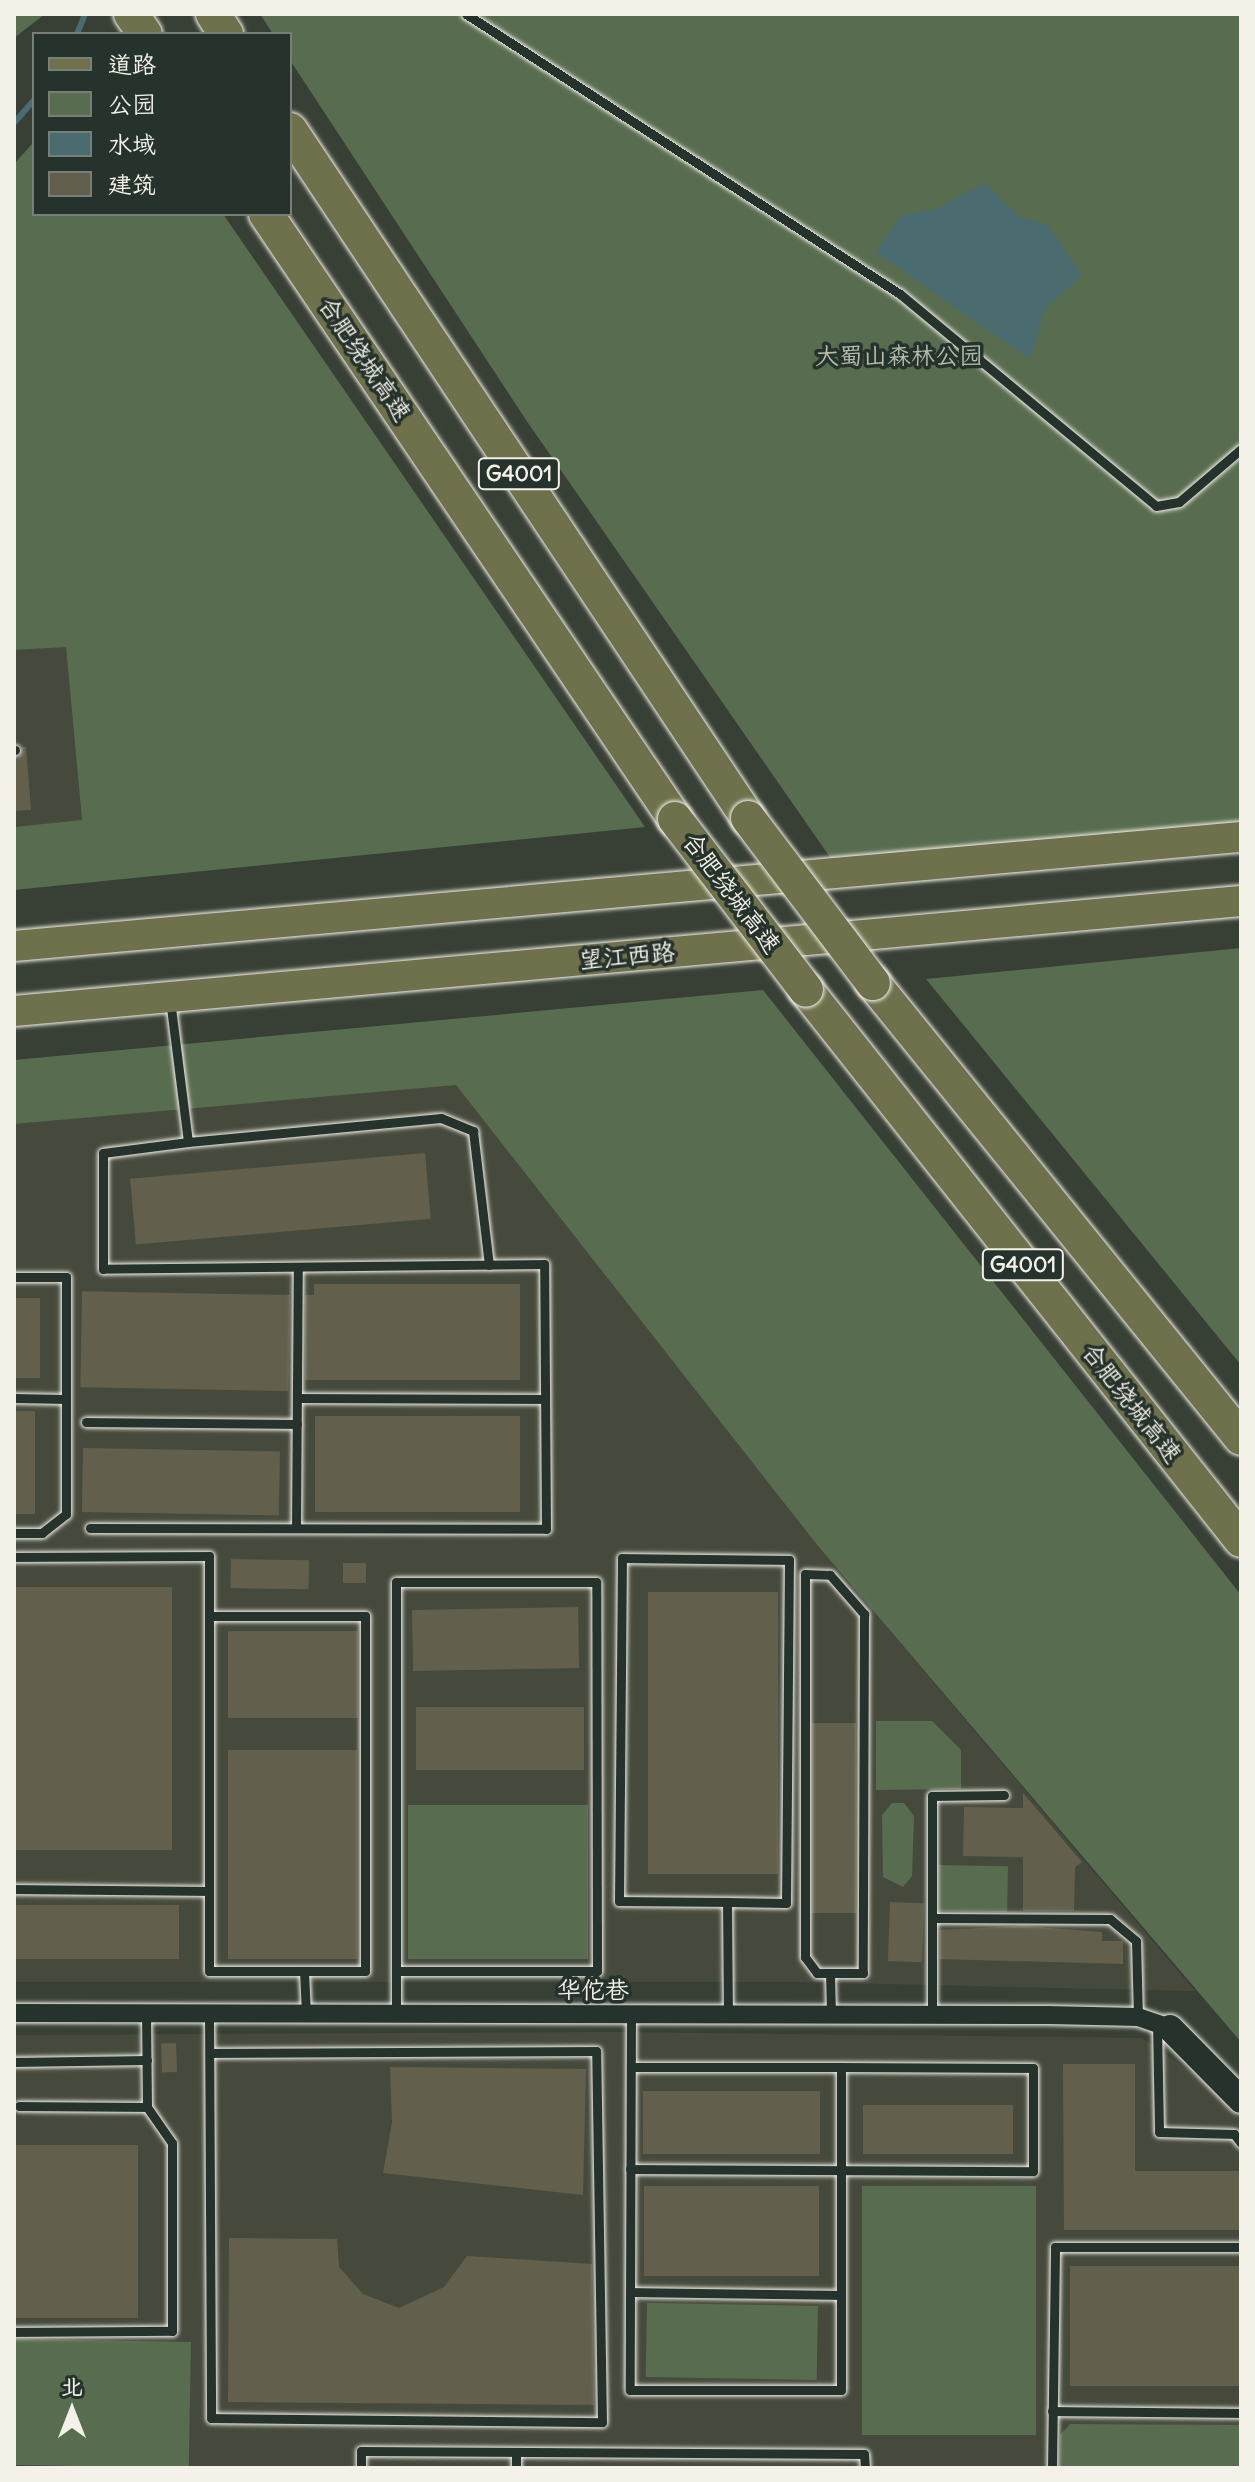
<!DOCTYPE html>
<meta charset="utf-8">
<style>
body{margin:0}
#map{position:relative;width:1255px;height:2482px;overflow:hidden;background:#384036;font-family:Delius,"LXGW WenKai TC",sans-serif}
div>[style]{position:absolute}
.built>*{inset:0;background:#454a3d}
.green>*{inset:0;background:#586c50;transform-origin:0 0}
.water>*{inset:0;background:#4a6b70}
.stream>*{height:6px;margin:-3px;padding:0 3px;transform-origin:3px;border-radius:3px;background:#4a6b70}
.building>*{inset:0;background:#62604c;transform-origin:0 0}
.roads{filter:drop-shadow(0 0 2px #f4f1e8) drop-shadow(0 0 2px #f4f1e8)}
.lane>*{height:9px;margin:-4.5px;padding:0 4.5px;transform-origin:4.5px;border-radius:4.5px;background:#26332d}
.street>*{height:18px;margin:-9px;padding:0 9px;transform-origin:9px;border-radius:9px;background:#26332d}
.secondary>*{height:26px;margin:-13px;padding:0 13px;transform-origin:13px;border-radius:13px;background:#26332d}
.primary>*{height:30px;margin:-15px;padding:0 15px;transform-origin:15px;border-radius:15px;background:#6e714b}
.highway>*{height:34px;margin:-17px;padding:0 17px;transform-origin:17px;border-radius:17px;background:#6e714b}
.bridges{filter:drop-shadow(0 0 2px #f4f1e8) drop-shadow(0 0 2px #f4f1e8)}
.highway-bridge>*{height:34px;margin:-17px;padding:0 17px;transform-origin:17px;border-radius:17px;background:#6e714b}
span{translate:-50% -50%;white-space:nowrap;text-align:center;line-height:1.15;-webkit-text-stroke:7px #26332d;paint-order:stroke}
.shield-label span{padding:2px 6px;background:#26332d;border:2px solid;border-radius:6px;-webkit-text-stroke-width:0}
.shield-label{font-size:22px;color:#f4f1e8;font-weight:700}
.park-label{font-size:24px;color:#b6bcab}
.street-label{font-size:24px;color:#f4f1e8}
.frame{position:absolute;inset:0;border:16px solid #f4f1e8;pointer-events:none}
.legend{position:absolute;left:32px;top:32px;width:260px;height:184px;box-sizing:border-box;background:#26332d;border:2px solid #787f78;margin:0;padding:10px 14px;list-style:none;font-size:24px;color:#f4f1e8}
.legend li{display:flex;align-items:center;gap:16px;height:40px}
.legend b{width:40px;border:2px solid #787f78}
.north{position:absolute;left:32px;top:2370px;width:80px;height:80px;-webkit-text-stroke:6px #26332d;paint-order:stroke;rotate:0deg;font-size:22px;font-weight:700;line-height:32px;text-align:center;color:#f4f1e8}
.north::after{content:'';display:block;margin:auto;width:28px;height:36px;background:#f4f1e8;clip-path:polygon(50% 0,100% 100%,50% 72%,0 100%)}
</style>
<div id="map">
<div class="built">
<div style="clip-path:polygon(66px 646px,82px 821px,14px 827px,14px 650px)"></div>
<div style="clip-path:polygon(456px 1084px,818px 1546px,1195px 1991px,800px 1982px,14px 1982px,14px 1124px)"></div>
<div style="clip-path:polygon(616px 2032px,1142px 2038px,1208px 2084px,1241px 2120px,1241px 2468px,189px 2468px,190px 2342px,14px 2344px,14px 2035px)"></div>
</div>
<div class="green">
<div style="clip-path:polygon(14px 14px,45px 14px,14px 38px)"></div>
<div style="clip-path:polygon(260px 14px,1241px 14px,1241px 837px,841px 873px,526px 420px,290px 60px,290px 34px,273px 34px)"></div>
<div style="clip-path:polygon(34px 142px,34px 214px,223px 214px,645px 827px,14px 890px,14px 827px,82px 820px,66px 647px,14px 650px,14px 164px)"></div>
<div style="clip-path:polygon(1241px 948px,1241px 1365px,926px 979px)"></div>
<div style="clip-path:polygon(763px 990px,1241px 1595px,1241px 2042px,818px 1546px,456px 1085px,14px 1124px,14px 1060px)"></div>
<div style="clip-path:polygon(876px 1721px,932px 1721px,961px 1750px,961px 1789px,876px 1790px)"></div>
<div style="clip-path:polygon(892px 1803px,904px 1803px,914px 1816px,912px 1876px,903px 1887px,883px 1877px,882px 1815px)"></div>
<div style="left:408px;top:1805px;width:180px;height:154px"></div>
<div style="left:939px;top:1865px;width:69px;height:46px;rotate:1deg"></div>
<div style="left:862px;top:2186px;width:174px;height:249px"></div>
<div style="left:647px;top:2303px;width:171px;height:74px;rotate:1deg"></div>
<div style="left:191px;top:2342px;width:126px;height:177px;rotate:91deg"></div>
<div style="clip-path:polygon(1070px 2424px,1241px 2425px,1241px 2468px,1059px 2468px,1060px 2435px)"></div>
</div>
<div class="water">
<div style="clip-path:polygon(985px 183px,1019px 217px,1047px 224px,1082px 276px,1045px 309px,1030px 359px,876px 252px,901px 216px,938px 208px)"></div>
</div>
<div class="stream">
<div style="left:77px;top:34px;width:22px;rotate:-68deg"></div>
<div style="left:14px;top:123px;width:30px;rotate:-49deg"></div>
</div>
<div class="building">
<div style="clip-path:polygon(22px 747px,26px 747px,31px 810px,14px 811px,14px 758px)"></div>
<div style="left:425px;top:1153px;width:66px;height:296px;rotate:85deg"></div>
<div style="clip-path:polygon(314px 1284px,520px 1284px,520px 1380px,305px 1380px,305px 1295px,314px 1295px)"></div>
<div style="left:290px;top:1295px;width:96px;height:208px;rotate:91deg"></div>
<div style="left:14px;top:1298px;width:26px;height:80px"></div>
<div style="left:14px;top:1411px;width:21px;height:103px"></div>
<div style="left:315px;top:1416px;width:205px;height:96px"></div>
<div style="left:83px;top:1448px;width:197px;height:64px;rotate:1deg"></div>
<div style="left:231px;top:1559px;width:78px;height:29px;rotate:1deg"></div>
<div style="left:343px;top:1563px;width:23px;height:20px"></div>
<div style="left:14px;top:1587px;width:158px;height:263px"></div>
<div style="left:648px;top:1592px;width:130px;height:282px"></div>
<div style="left:578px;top:1607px;width:61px;height:166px;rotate:89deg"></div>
<div style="left:358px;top:1631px;width:87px;height:130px;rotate:90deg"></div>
<div style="left:416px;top:1707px;width:168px;height:63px"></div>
<div style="left:812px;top:1723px;width:44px;height:190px"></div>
<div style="left:228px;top:1750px;width:129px;height:209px"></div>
<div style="clip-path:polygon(1023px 1793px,1082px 1862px,1075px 1867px,1074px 1911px,1023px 1911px,1023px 1857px,963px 1856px,964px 1807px,1023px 1808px)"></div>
<div style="left:890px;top:1902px;width:34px;height:59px;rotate:2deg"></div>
<div style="left:14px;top:1905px;width:165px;height:54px"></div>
<div style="clip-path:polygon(1023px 1926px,1102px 1932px,1102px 1941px,1123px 1941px,1123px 1964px,940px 1959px,940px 1930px)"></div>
<div style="left:176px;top:2043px;width:29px;height:15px;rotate:88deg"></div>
<div style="clip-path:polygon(1063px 2064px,1135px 2064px,1135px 2171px,1241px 2171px,1241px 2230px,1064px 2230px)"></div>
<div style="clip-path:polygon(390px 2067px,586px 2069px,583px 2195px,383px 2173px,392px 2122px)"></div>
<div style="left:643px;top:2091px;width:177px;height:63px"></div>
<div style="left:863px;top:2105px;width:150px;height:49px"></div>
<div style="left:14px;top:2145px;width:124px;height:173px"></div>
<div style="left:644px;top:2186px;width:175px;height:90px"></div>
<div style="clip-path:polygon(229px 2238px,337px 2239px,339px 2267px,363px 2294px,399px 2308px,444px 2287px,467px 2256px,592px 2264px,594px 2405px,228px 2402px)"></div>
<div style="left:1241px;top:2266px;width:120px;height:171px;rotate:90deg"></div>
</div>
<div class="roads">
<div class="lane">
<div style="left:466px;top:14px;width:516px;rotate:32.83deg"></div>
<div style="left:900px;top:294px;width:332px;rotate:39.6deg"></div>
<div style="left:1156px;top:506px;width:23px;rotate:-10deg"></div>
<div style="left:1179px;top:502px;width:82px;rotate:-40.5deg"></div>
<div style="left:14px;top:750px;width:1px"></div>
<div style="left:188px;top:1142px;width:254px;rotate:-5.4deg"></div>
<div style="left:441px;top:1118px;width:35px;rotate:22deg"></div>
<div style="left:473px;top:1131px;width:135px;rotate:83.2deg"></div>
<div style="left:14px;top:1277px;width:52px"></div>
<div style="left:66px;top:1277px;width:237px;rotate:90deg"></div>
<div style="left:66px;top:1514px;width:31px;rotate:142deg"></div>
<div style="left:42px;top:1533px;width:28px;rotate:180deg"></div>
<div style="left:14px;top:1398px;width:52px;rotate:1.1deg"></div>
<div style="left:297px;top:1398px;width:248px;rotate:0.2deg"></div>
<div style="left:86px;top:1422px;width:211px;rotate:0.5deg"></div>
<div style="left:90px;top:1528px;width:456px;rotate:0.1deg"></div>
<div style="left:546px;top:1529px;width:265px;rotate:-90.4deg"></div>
<div style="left:544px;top:1264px;width:441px;rotate:179.4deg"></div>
<div style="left:103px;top:1269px;width:116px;rotate:-90deg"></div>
<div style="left:103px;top:1153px;width:86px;rotate:-7.4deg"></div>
<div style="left:188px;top:1142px;width:143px;rotate:-97.2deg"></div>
<div style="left:296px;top:1528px;width:261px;rotate:-89.6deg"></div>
<div style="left:14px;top:1557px;width:195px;rotate:-0.3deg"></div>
<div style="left:209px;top:1556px;width:60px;rotate:90deg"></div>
<div style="left:1004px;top:1795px;width:72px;rotate:179.2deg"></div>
<div style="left:932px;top:1796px;width:122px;rotate:90deg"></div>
<div style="left:932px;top:1918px;width:178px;rotate:0.3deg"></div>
<div style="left:1110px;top:1919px;width:34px;rotate:40deg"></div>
<div style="left:1136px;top:1941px;width:76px;rotate:88.5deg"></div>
<div style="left:14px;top:1889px;width:195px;rotate:0.6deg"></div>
<div style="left:727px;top:1902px;width:108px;rotate:-179.5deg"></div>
<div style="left:619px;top:1901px;width:343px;rotate:-89.5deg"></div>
<div style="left:622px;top:1558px;width:167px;rotate:0.7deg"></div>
<div style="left:789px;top:1560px;width:343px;rotate:90.5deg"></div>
<div style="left:786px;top:1903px;width:59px;rotate:-179deg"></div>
<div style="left:727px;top:1902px;width:112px;rotate:89.5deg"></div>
<div style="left:932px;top:1918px;width:97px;rotate:90deg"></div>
<div style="left:304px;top:1971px;width:95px;rotate:180deg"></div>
<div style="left:209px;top:1971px;width:355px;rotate:-90deg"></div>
<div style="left:209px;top:1616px;width:156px"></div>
<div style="left:365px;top:1616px;width:355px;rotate:90deg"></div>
<div style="left:365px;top:1971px;width:61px;rotate:180deg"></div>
<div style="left:304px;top:1971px;width:43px;rotate:87.3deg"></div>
<div style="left:396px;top:1971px;width:201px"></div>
<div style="left:597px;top:1971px;width:389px;rotate:-90.1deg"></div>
<div style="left:596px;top:1582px;width:200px;rotate:180deg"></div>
<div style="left:396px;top:1582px;width:432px;rotate:90deg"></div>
<div style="left:830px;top:1973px;width:13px;rotate:180deg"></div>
<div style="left:817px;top:1973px;width:20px;rotate:-127deg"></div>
<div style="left:805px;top:1957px;width:383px;rotate:-90deg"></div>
<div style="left:805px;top:1574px;width:25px;rotate:2deg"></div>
<div style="left:830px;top:1575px;width:52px;rotate:48.9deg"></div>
<div style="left:864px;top:1614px;width:359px;rotate:90.2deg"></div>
<div style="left:863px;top:1973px;width:33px;rotate:180deg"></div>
<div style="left:830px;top:1973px;width:41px;rotate:88.6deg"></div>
<div style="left:209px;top:2013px;width:405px;rotate:89.7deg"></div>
<div style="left:211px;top:2418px;width:391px;rotate:0.6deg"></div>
<div style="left:602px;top:2422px;width:371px;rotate:-90.9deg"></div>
<div style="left:596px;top:2051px;width:386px;rotate:179.7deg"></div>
<div style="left:631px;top:2014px;width:376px;rotate:90.2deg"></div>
<div style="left:630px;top:2390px;width:211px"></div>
<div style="left:841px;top:2390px;width:323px;rotate:-90deg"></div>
<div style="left:841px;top:2067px;width:210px;rotate:180deg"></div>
<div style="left:1157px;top:2024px;width:108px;rotate:88.9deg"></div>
<div style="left:1159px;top:2132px;width:75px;rotate:1.5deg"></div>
<div style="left:1234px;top:2134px;width:11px;rotate:52deg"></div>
<div style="left:14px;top:2062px;width:133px;rotate:-0.9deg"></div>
<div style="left:19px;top:2106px;width:128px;rotate:0.4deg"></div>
<div style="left:630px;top:2169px;width:403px;rotate:0.3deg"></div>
<div style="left:1033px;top:2171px;width:103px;rotate:-90deg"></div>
<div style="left:1033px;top:2068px;width:192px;rotate:-179.7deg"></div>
<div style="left:630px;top:2292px;width:211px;rotate:0.8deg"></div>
<div style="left:14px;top:2332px;width:158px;rotate:-0.4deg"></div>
<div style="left:172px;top:2331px;width:188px;rotate:-90deg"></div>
<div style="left:172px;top:2143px;width:44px;rotate:-124.8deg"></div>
<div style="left:147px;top:2107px;width:94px;rotate:-90.6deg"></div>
<div style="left:1052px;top:2411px;width:189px;rotate:0.6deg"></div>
<div style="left:516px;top:2452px;width:16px;rotate:90deg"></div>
<div style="left:361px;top:2468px;width:17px;rotate:-90deg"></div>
<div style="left:361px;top:2451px;width:503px;rotate:0.34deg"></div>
<div style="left:864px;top:2454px;width:14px;rotate:86deg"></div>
<div style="left:1052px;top:2468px;width:221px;rotate:-89.2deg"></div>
<div style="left:1055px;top:2247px;width:186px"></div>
</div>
<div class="street">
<div style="left:14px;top:2013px;width:1034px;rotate:0.11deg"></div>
<div style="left:1048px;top:2015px;width:90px;rotate:1.3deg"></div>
<div style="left:1138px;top:2017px;width:34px;rotate:19deg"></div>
</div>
<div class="secondary">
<div style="left:1170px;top:2028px;width:101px;rotate:45.4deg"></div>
</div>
<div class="primary">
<div style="left:14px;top:946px;width:1232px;rotate:-5.08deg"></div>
<div style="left:14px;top:1011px;width:1232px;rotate:-5.12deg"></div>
</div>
<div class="highway">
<div style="left:131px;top:14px;width:24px;rotate:55deg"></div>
<div style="left:213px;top:14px;width:24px;rotate:57deg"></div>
<div style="left:290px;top:130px;width:827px;rotate:56.35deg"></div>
<div style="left:266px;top:214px;width:730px;rotate:55.94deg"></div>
<div style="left:873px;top:983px;width:585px;rotate:51.03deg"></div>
<div style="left:806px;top:990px;width:701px;rotate:51.66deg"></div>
</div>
</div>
<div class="bridges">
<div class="highway-bridge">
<div style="left:748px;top:818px;width:207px;rotate:52.9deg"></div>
<div style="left:675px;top:819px;width:215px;rotate:52.5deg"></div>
</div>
</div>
<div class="shield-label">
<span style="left:519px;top:474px">G4001</span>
<span style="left:1023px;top:1265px">G4001</span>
</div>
<div class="park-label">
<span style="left:899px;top:356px">大蜀山森林公园</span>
</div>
<div class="street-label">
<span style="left:365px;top:359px;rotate:56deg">合肥绕城高速</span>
<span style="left:732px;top:893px;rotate:53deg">合肥绕城高速</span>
<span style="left:627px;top:956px;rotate:-5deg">望江西路</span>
<span style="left:1132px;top:1403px;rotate:52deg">合肥绕城高速</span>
<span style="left:593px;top:1990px">华佗巷</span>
</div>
<div class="frame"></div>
<ul class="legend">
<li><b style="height:10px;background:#6e714b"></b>道路</li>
<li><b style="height:22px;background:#586c50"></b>公园</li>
<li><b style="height:22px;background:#4a6b70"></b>水域</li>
<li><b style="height:22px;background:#62604c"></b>建筑</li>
</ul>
<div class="north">北</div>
</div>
